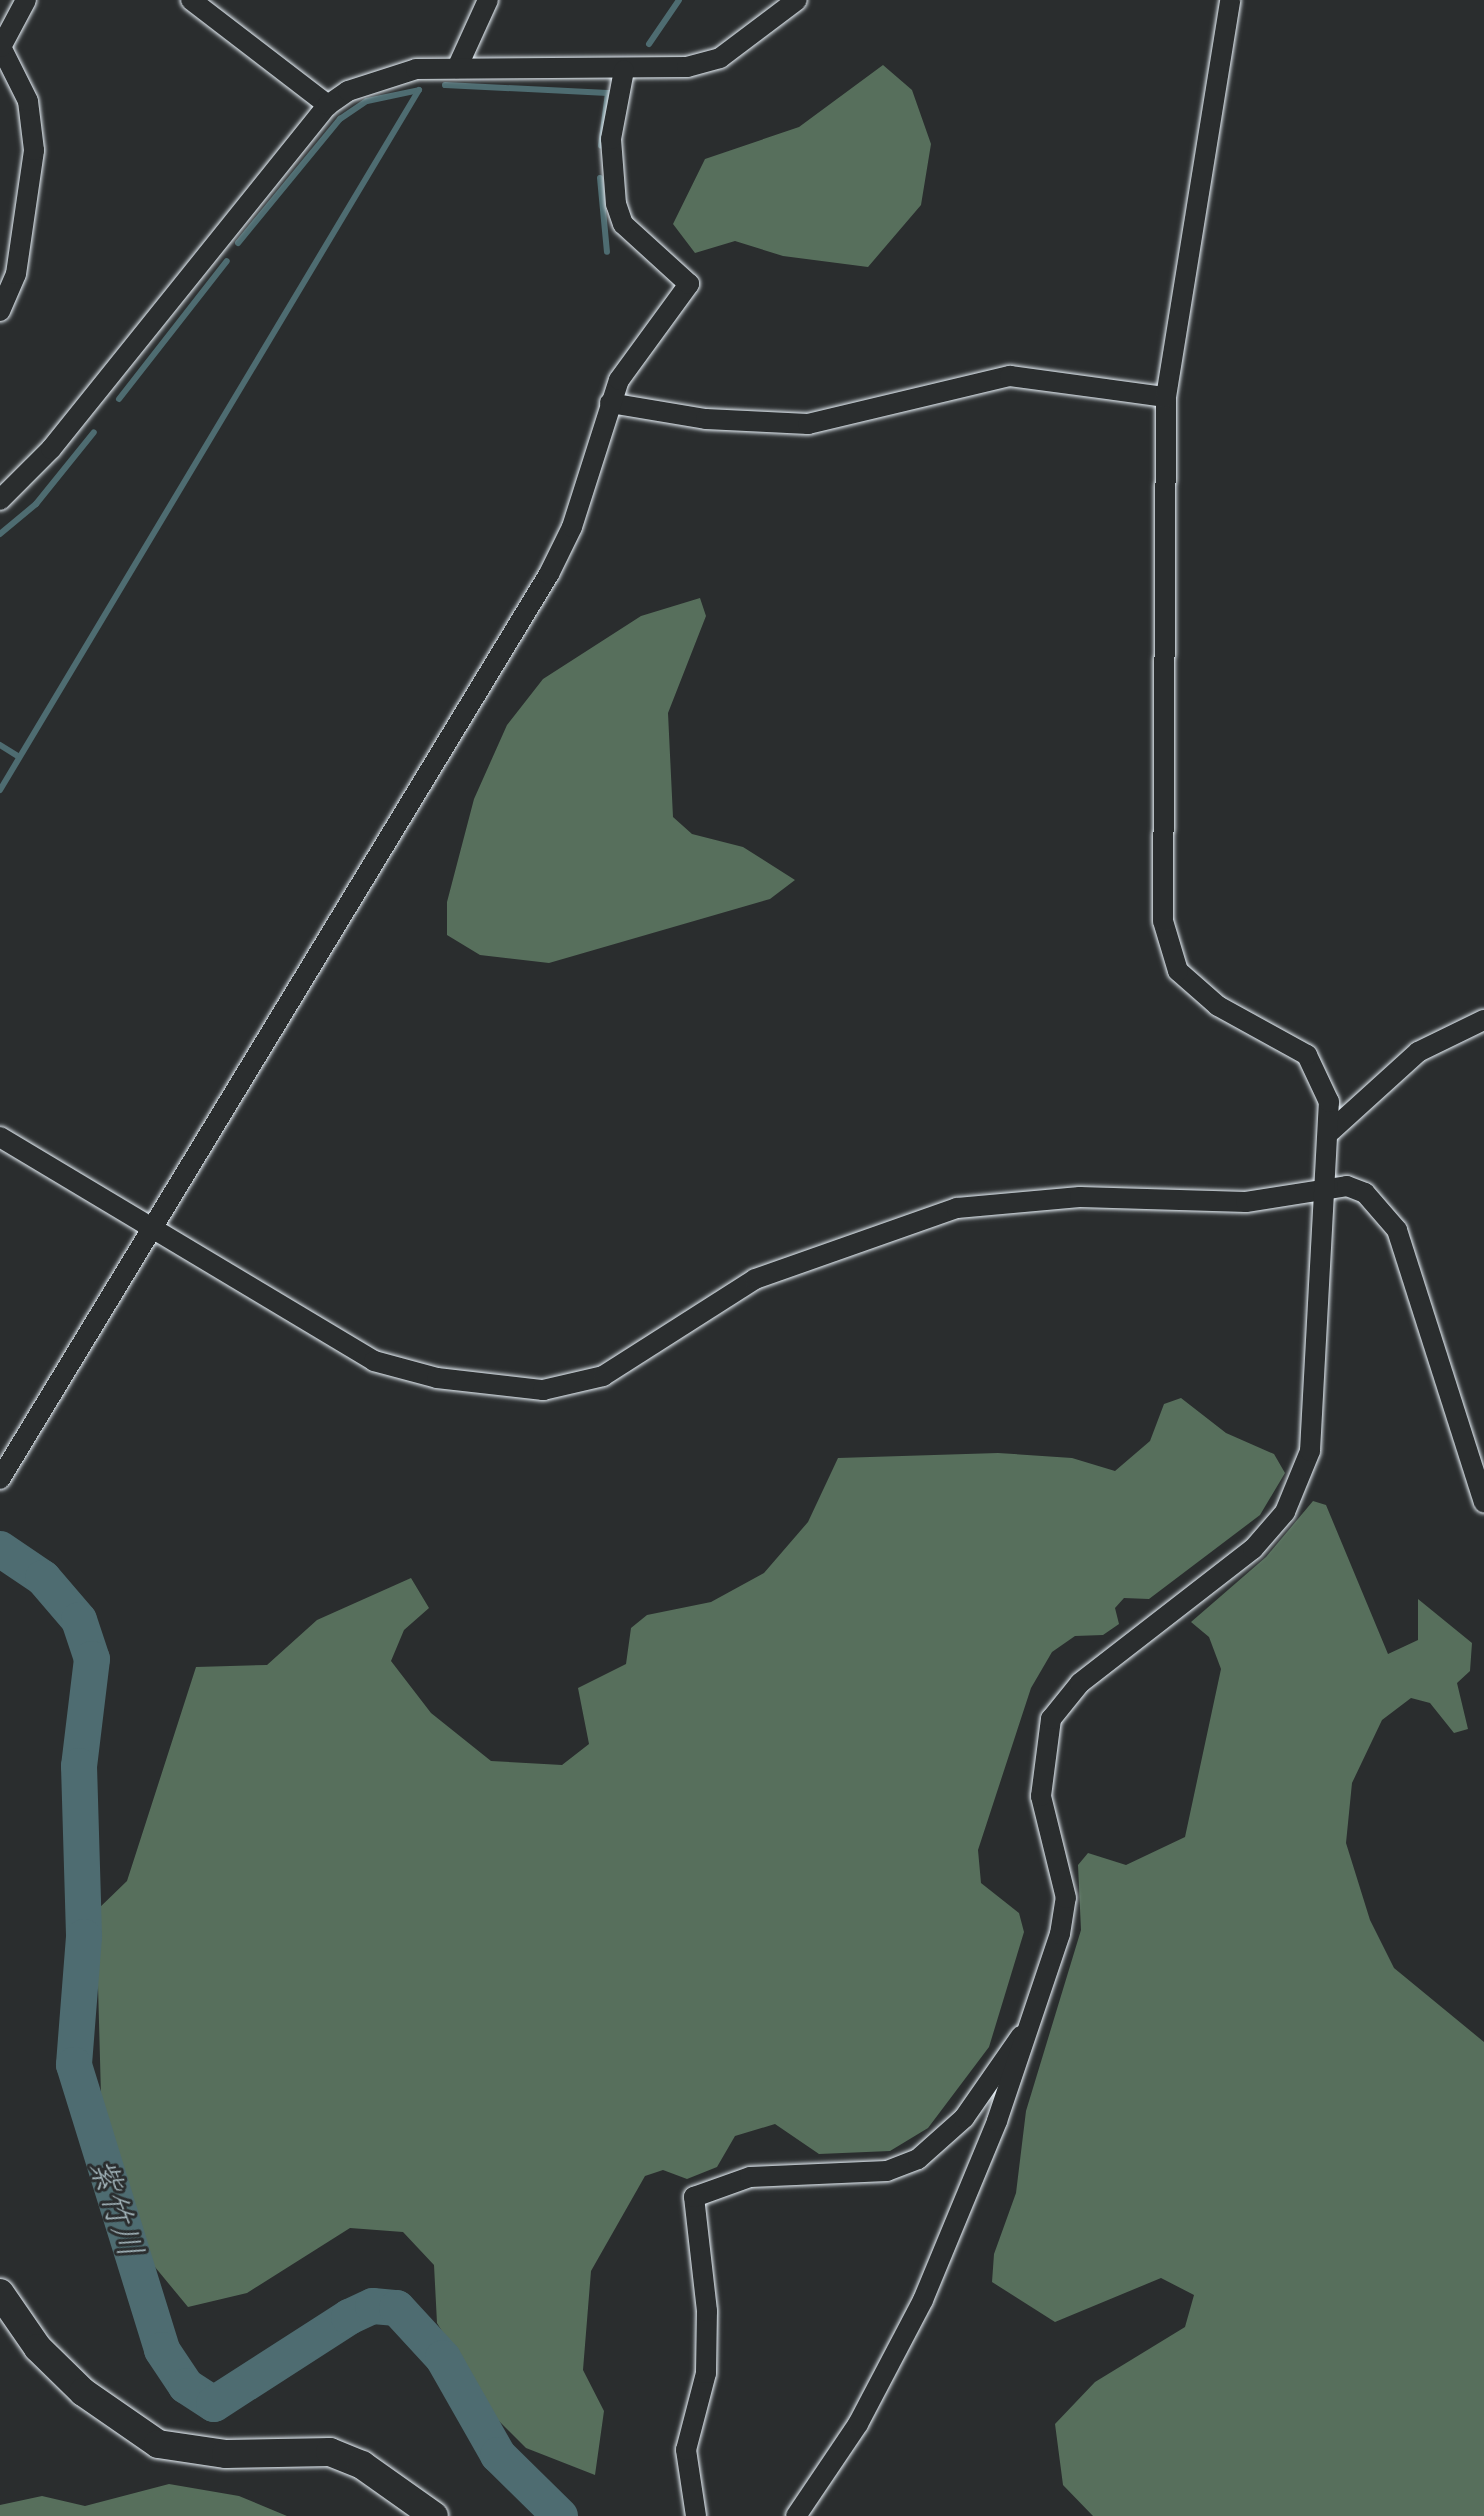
<!DOCTYPE html>
<meta charset="utf-8">
<style>
body{margin:0}
#map{position:relative;width:1484px;height:2516px;overflow:hidden;background:#2a2d2e;font-family:Mynerve,"Klee One",sans-serif}
div>[style]{position:absolute}
.green>*{inset:0;background:#576f5c}
.stream>*{height:6px;margin:-3px;padding:0 3px;transform-origin:3px;border-radius:3px;background:#4e6c71}
.river>*{height:36px;margin:-18px;padding:0 18px;transform-origin:18px;border-radius:18px;background:#4e6c71}
.roads{filter:drop-shadow(0 0 2px #e8f1f8) drop-shadow(0 0 2px #e8f1f8)}
.minor>*{height:20px;margin:-10px;padding:0 10px;transform-origin:10px;border-radius:10px;background:#2a2d2e}
.secondary>*{height:28px;margin:-14px;padding:0 14px;transform-origin:14px;border-radius:14px;background:#2a2d2e}
span{translate:-50% -50%;white-space:nowrap;text-align:center;line-height:1.15;-webkit-text-stroke:6px #2a2d2e;paint-order:stroke}
.water-label{font-size:34px;color:#a3b5bb;font-style:italic}
</style>
<div id="map">
<div class="green">
<div style="clip-path:polygon(883px 65px,912px 90px,931px 144px,921px 205px,868px 267px,783px 256px,735px 241px,695px 253px,673px 224px,705px 159px,799px 127px)"></div>
<div style="clip-path:polygon(700px 598px,706px 616px,668px 713px,673px 817px,692px 834px,743px 847px,795px 880px,770px 899px,549px 963px,480px 955px,447px 935px,447px 902px,474px 799px,507px 725px,543px 679px,641px 616px)"></div>
<div style="clip-path:polygon(1181px 1398px,1226px 1433px,1274px 1454px,1285px 1473px,1260px 1515px,1149px 1599px,1124px 1598px,1115px 1608px,1119px 1624px,1103px 1635px,1075px 1636px,1052px 1652px,1031px 1688px,978px 1850px,981px 1883px,1019px 1913px,1024px 1932px,989px 2047px,928px 2128px,890px 2151px,819px 2154px,775px 2124px,735px 2136px,717px 2167px,687px 2179px,663px 2170px,645px 2176px,591px 2271px,583px 2370px,604px 2411px,595px 2475px,526px 2448px,496px 2418px,437px 2323px,434px 2265px,403px 2232px,350px 2228px,247px 2293px,188px 2307px,150px 2261px,101px 2096px,96px 1911px,127px 1881px,196px 1667px,267px 1665px,317px 1620px,411px 1578px,429px 1608px,404px 1630px,391px 1661px,431px 1713px,491px 1761px,562px 1765px,589px 1744px,578px 1688px,626px 1664px,631px 1628px,647px 1615px,711px 1602px,764px 1573px,808px 1522px,838px 1458px,998px 1453px,1072px 1458px,1115px 1471px,1150px 1441px,1164px 1404px)"></div>
<div style="clip-path:polygon(1313px 1501px,1326px 1505px,1388px 1654px,1418px 1640px,1418px 1599px,1472px 1643px,1470px 1671px,1457px 1683px,1468px 1729px,1454px 1733px,1430px 1703px,1411px 1698px,1382px 1720px,1352px 1783px,1346px 1843px,1370px 1920px,1394px 1968px,1484px 2042px,1484px 2516px,1093px 2516px,1063px 2485px,1055px 2424px,1095px 2382px,1185px 2327px,1194px 2295px,1161px 2278px,1055px 2322px,992px 2282px,994px 2254px,1016px 2193px,1026px 2111px,1081px 1930px,1078px 1865px,1088px 1853px,1126px 1865px,1185px 1837px,1221px 1669px,1209px 1637px,1191px 1622px,1266px 1557px)"></div>
<div style="clip-path:polygon(169px 2484px,239px 2496px,287px 2516px,0 2516px,0 2505px,42px 2496px,85px 2506px)"></div>
</div>
<div class="stream">
<div style="left:649px;top:44px;width:53px;rotate:-55.7deg"></div>
<div style="left:445px;top:85px;width:163px;rotate:2.8deg"></div>
<div style="left:608px;top:93px;width:53px;rotate:97.5deg"></div>
<div style="left:600px;top:178px;width:74px;rotate:84.6deg"></div>
<div style="left:238px;top:243px;width:161px;rotate:-50.6deg"></div>
<div style="left:340px;top:119px;width:32px;rotate:-34deg"></div>
<div style="left:367px;top:101px;width:53px;rotate:-11.9deg"></div>
<div style="left:119px;top:399px;width:175px;rotate:-52deg"></div>
<div style="left:0;top:534px;width:47px;rotate:-39.8deg"></div>
<div style="left:36px;top:504px;width:92px;rotate:-51.1deg"></div>
<div style="left:0;top:745px;width:22px;rotate:32deg"></div>
<div style="left:0;top:790px;width:816px;rotate:-59.1deg"></div>
</div>
<div class="river">
<div style="left:0;top:1549px;width:52px;rotate:34deg"></div>
<div style="left:43px;top:1578px;width:55px;rotate:49.4deg"></div>
<div style="left:79px;top:1620px;width:41px;rotate:71.6deg"></div>
<div style="left:92px;top:1659px;width:108px;rotate:96.9deg"></div>
<div style="left:79px;top:1766px;width:171px;rotate:88.3deg"></div>
<div style="left:84px;top:1937px;width:128px;rotate:94.5deg"></div>
<div style="left:74px;top:2065px;width:298px;rotate:72.8deg"></div>
<div style="left:162px;top:2350px;width:43px;rotate:56.3deg"></div>
<div style="left:186px;top:2386px;width:33px;rotate:33deg"></div>
<div style="left:214px;top:2404px;width:161px;rotate:-32.8deg"></div>
<div style="left:349px;top:2317px;width:26px;rotate:-25deg"></div>
<div style="left:373px;top:2306px;width:24px;rotate:5deg"></div>
<div style="left:397px;top:2308px;width:68px;rotate:47.4deg"></div>
<div style="left:443px;top:2358px;width:112px;rotate:60.4deg"></div>
<div style="left:498px;top:2455px;width:87px;rotate:44.5deg"></div>
</div>
<div class="roads">
<div class="minor">
<div style="left:191px;top:0;width:173px;rotate:37.5deg"></div>
<div style="left:457px;top:68px;width:75px;rotate:-65.5deg"></div>
<div style="left:0;top:311px;width:40px;rotate:-66.6deg"></div>
<div style="left:16px;top:274px;width:125px;rotate:-81.7deg"></div>
<div style="left:34px;top:150px;width:49px;rotate:-97deg"></div>
<div style="left:28px;top:101px;width:60px;rotate:-116.6deg"></div>
<div style="left:1px;top:47px;width:53px;rotate:-62deg"></div>
<div style="left:610px;top:403px;width:97px;rotate:9.5deg"></div>
<div style="left:706px;top:419px;width:102px;rotate:2.8deg"></div>
<div style="left:808px;top:424px;width:208px;rotate:-13.4deg"></div>
<div style="left:1010px;top:376px;width:157px;rotate:7.7deg"></div>
<div style="left:0;top:500px;width:72px;rotate:-45deg"></div>
<div style="left:51px;top:449px;width:442px;rotate:-51.2deg"></div>
<div style="left:328px;top:105px;width:24px;rotate:-35deg"></div>
<div style="left:348px;top:91px;width:71px;rotate:-17.9deg"></div>
<div style="left:416px;top:69px;width:271px;rotate:-0.4deg"></div>
<div style="left:687px;top:67px;width:34px;rotate:-15deg"></div>
<div style="left:720px;top:58px;width:96px;rotate:-37deg"></div>
<div style="left:1331px;top:1131px;width:118px;rotate:-42.2deg"></div>
<div style="left:1418px;top:1052px;width:73px;rotate:-25.9deg"></div>
<div style="left:0;top:1137px;width:436px;rotate:30.9deg"></div>
<div style="left:374px;top:1361px;width:65px;rotate:15.1deg"></div>
<div style="left:437px;top:1378px;width:107px;rotate:6.5deg"></div>
<div style="left:543px;top:1390px;width:62px;rotate:-13.1deg"></div>
<div style="left:603px;top:1376px;width:180px;rotate:-32.5deg"></div>
<div style="left:755px;top:1279px;width:214px;rotate:-19.4deg"></div>
<div style="left:957px;top:1208px;width:123px;rotate:-5.1deg"></div>
<div style="left:1080px;top:1197px;width:166px;rotate:1.7deg"></div>
<div style="left:1246px;top:1202px;width:102px;rotate:-9deg"></div>
<div style="left:1347px;top:1186px;width:19px;rotate:21deg"></div>
<div style="left:1365px;top:1193px;width:49px;rotate:49.1deg"></div>
<div style="left:1397px;top:1230px;width:286px;rotate:72.3deg"></div>
<div style="left:0;top:1479px;width:1059px;rotate:-58.76deg"></div>
<div style="left:549px;top:574px;width:52px;rotate:-63.9deg"></div>
<div style="left:572px;top:527px;width:154px;rotate:-72.3deg"></div>
<div style="left:619px;top:380px;width:119px;rotate:-53.9deg"></div>
<div style="left:689px;top:284px;width:89px;rotate:-137.7deg"></div>
<div style="left:623px;top:224px;width:21px;rotate:-109deg"></div>
<div style="left:616px;top:204px;width:65px;rotate:-94.4deg"></div>
<div style="left:611px;top:139px;width:70px;rotate:-79.3deg"></div>
<div style="left:696px;top:2516px;width:67px;rotate:-98.6deg"></div>
<div style="left:686px;top:2450px;width:80px;rotate:-75.4deg"></div>
<div style="left:706px;top:2373px;width:62px;rotate:-89.1deg"></div>
<div style="left:707px;top:2311px;width:115px;rotate:-96.5deg"></div>
<div style="left:694px;top:2197px;width:59px;rotate:-19.7deg"></div>
<div style="left:750px;top:2177px;width:137px;rotate:-2.5deg"></div>
<div style="left:887px;top:2171px;width:33px;rotate:-21deg"></div>
<div style="left:918px;top:2159px;width:62px;rotate:-41.7deg"></div>
<div style="left:964px;top:2118px;width:100px;rotate:-55.2deg"></div>
<div style="left:796px;top:2516px;width:111px;rotate:-56deg"></div>
<div style="left:858px;top:2424px;width:140px;rotate:-62.3deg"></div>
<div style="left:923px;top:2300px;width:194px;rotate:-67.5deg"></div>
<div style="left:997px;top:2121px;width:197px;rotate:-71.4deg"></div>
<div style="left:1060px;top:1934px;width:36px;rotate:-81deg"></div>
<div style="left:1066px;top:1898px;width:105px;rotate:-103.8deg"></div>
<div style="left:1041px;top:1796px;width:78px;rotate:-82.6deg"></div>
<div style="left:1051px;top:1719px;width:46px;rotate:-51.1deg"></div>
<div style="left:1080px;top:1683px;width:219px;rotate:-37.8deg"></div>
<div style="left:1253px;top:1549px;width:49px;rotate:-49.1deg"></div>
<div style="left:1285px;top:1512px;width:66px;rotate:-67.7deg"></div>
<div style="left:1310px;top:1451px;width:350px;rotate:-86.9deg"></div>
<div style="left:1329px;top:1102px;width:52px;rotate:-115.1deg"></div>
<div style="left:1307px;top:1055px;width:102px;rotate:-151.2deg"></div>
<div style="left:1218px;top:1006px;width:53px;rotate:-138.8deg"></div>
<div style="left:1178px;top:971px;width:52px;rotate:-106.7deg"></div>
<div style="left:1163px;top:921px;width:524px;rotate:-89.67deg"></div>
<div style="left:1166px;top:397px;width:402px;rotate:-80.8deg"></div>
</div>
<div class="secondary">
<div style="left:0;top:2293px;width:67px;rotate:55.4deg"></div>
<div style="left:38px;top:2348px;width:63px;rotate:44.4deg"></div>
<div style="left:83px;top:2392px;width:91px;rotate:34.7deg"></div>
<div style="left:158px;top:2444px;width:69px;rotate:8.4deg"></div>
<div style="left:226px;top:2454px;width:104px;rotate:-1.1deg"></div>
<div style="left:330px;top:2452px;width:35px;rotate:22deg"></div>
<div style="left:362px;top:2465px;width:88px;rotate:35.3deg"></div>
</div>
</div>
<div class="water-label">
<span style="left:115px;top:2208px;rotate:72deg">紫竹川</span>
</div>
</div>
